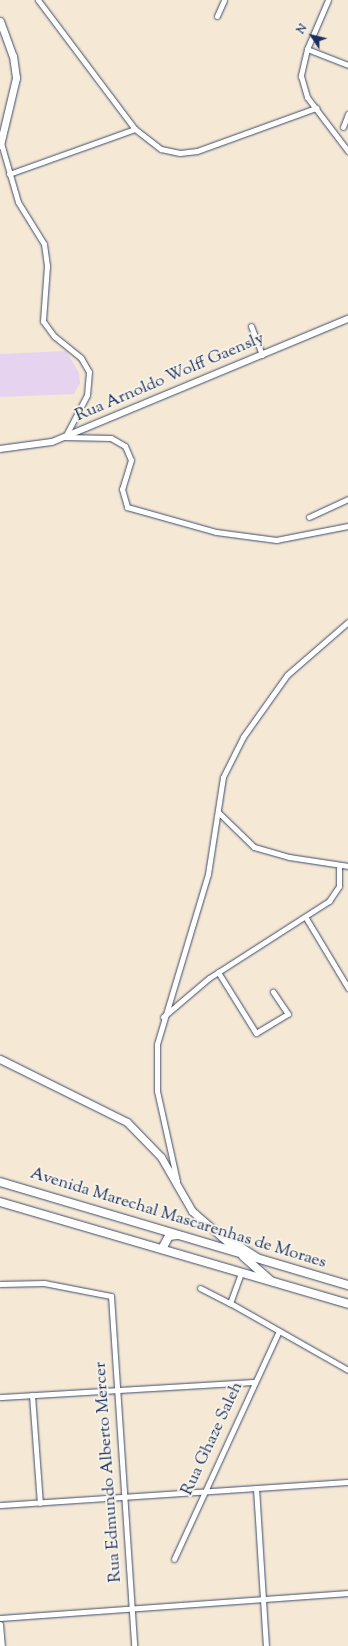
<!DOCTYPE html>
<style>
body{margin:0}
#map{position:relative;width:348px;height:1646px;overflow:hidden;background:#f5e8d4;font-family:"Sorts Mill Goudy",serif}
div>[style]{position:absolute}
.built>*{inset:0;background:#e5d3f0}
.roads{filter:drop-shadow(0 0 1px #3c4b70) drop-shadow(0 0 1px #3c4b70)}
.minor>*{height:5px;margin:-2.5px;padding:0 2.5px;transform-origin:2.5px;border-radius:2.5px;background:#fff}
.tertiary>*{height:6px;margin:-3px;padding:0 3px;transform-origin:3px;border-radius:3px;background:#fff}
.secondary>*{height:7px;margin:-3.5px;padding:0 3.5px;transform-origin:3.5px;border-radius:3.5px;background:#fff}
.trunk>*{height:8px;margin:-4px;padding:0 4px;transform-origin:4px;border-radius:4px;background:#fff}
span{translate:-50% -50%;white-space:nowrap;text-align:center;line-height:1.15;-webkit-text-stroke:4px #f7f3e8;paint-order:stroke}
.street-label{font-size:17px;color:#1b2f5e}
.north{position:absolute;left:292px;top:16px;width:40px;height:40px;-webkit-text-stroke:3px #f7f3e8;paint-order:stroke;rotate:305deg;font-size:11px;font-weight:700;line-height:16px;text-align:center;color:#1b2f5e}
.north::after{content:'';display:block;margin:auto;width:14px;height:18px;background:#1b2f5e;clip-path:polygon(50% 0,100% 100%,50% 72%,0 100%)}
</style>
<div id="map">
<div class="built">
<div style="clip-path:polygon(66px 351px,79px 373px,80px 383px,74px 394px,0 397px,0 354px)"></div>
</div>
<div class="roads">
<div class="minor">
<div style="left:38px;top:0;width:161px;rotate:53.1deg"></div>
<div style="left:135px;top:129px;width:33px;rotate:38deg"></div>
<div style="left:161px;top:149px;width:19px;rotate:12deg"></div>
<div style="left:180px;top:153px;width:17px;rotate:-7deg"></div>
<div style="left:197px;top:151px;width:127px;rotate:-19.9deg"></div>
<div style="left:328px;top:0;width:53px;rotate:113.2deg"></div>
<div style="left:307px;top:49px;width:28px;rotate:103deg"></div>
<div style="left:301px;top:76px;width:22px;rotate:74deg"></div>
<div style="left:307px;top:97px;width:68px;rotate:52.8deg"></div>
<div style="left:217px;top:16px;width:17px;rotate:-66deg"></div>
<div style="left:307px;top:49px;width:44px;rotate:21.3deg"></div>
<div style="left:343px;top:127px;width:14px;rotate:-69deg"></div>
<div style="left:1px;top:143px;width:61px;rotate:73.9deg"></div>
<div style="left:18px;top:202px;width:49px;rotate:58.2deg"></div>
<div style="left:44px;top:244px;width:22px;rotate:82deg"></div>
<div style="left:47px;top:266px;width:55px;rotate:94.2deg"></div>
<div style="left:43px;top:321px;width:19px;rotate:54deg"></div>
<div style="left:54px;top:336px;width:35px;rotate:39deg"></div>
<div style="left:81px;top:358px;width:16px;rotate:60deg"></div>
<div style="left:89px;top:372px;width:23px;rotate:95deg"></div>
<div style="left:87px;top:395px;width:47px;rotate:117.6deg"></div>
<div style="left:65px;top:437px;width:46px;rotate:1.2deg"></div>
<div style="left:111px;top:438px;width:16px;rotate:30deg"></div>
<div style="left:125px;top:446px;width:15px;rotate:67deg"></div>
<div style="left:131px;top:460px;width:30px;rotate:107deg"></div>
<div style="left:122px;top:489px;width:19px;rotate:74deg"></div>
<div style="left:127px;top:507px;width:92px;rotate:15.7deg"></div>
<div style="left:216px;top:532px;width:61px;rotate:7.6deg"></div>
<div style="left:276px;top:540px;width:73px;rotate:-11deg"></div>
<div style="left:9px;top:174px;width:134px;rotate:-19.7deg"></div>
<div style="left:251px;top:326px;width:31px;rotate:69deg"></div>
<div style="left:309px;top:517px;width:43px;rotate:-24.8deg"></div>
<div style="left:218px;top:812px;width:50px;rotate:44.2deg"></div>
<div style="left:254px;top:847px;width:36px;rotate:16deg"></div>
<div style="left:289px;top:857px;width:60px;rotate:8.7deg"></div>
<div style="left:306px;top:918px;width:82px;rotate:59deg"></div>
<div style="left:218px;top:972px;width:72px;rotate:58.1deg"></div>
<div style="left:256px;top:1033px;width:37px;rotate:-31deg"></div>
<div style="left:288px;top:1014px;width:27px;rotate:-124deg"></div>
<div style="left:163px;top:1017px;width:60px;rotate:-40.3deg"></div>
<div style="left:209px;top:978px;width:143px;rotate:-32.7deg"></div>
<div style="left:329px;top:901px;width:18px;rotate:-56deg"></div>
<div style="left:339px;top:886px;width:18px;rotate:-90deg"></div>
<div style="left:177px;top:1181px;width:92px;rotate:-102.5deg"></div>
<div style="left:157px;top:1091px;width:47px;rotate:-90deg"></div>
<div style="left:157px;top:1044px;width:177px;rotate:-73.3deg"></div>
<div style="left:208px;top:874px;width:98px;rotate:-81.2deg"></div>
<div style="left:223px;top:777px;width:45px;rotate:-63.4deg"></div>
<div style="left:243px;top:737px;width:76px;rotate:-54.6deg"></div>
<div style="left:287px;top:675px;width:81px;rotate:-41deg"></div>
<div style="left:241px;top:1273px;width:32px;rotate:110deg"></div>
<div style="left:230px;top:1303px;width:136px;rotate:29.6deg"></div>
<div style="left:0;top:1284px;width:44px;rotate:-1.3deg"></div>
<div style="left:44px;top:1283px;width:68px;rotate:11deg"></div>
<div style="left:111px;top:1296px;width:351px;rotate:86.2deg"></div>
<div style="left:200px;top:1288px;width:34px;rotate:27deg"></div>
<div style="left:32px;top:1395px;width:108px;rotate:85.8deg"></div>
<div style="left:0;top:1397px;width:255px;rotate:-3.4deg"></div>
<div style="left:256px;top:1488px;width:158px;rotate:86.4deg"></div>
<div style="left:0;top:1505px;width:349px;rotate:-3.8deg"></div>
<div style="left:174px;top:1559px;width:251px;rotate:-65.3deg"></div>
<div style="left:0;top:1618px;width:349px;rotate:-4.1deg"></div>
<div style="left:0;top:1624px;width:22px;rotate:85deg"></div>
</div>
<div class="tertiary">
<div style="left:0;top:449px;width:52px;rotate:-7.7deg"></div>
<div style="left:52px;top:442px;width:321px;rotate:-22.6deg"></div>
</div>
<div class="secondary">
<div style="left:0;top:21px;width:37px;rotate:70deg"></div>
<div style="left:13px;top:56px;width:22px;rotate:82deg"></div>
<div style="left:16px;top:78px;width:69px;rotate:103.4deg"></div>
<div style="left:0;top:1059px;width:142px;rotate:26.4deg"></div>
<div style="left:127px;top:1122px;width:49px;rotate:45.8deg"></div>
<div style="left:161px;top:1157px;width:62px;rotate:60.1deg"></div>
<div style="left:192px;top:1211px;width:62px;rotate:41.1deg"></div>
<div style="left:221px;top:1234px;width:43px;rotate:32.6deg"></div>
</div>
<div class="trunk">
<div style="left:0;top:1182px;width:363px;rotate:16.5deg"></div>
<div style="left:0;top:1202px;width:363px;rotate:16.3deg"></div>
<div style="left:162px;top:1249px;width:15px;rotate:-62deg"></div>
<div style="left:169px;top:1236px;width:8px;rotate:-7deg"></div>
<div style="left:243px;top:1256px;width:36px;rotate:42deg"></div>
</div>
</div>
<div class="street-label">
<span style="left:170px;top:378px;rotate:-23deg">Rua Arnoldo Wolff Gaensly</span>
<span style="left:178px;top:1219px;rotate:17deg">Avenida Marechal Mascarenhas de Moraes</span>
<span style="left:213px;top:1439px;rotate:-65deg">Rua Ghaze Saleh</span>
<span style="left:109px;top:1472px;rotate:-94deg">Rua Edmundo Alberto Mercer</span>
</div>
<div class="north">N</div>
</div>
